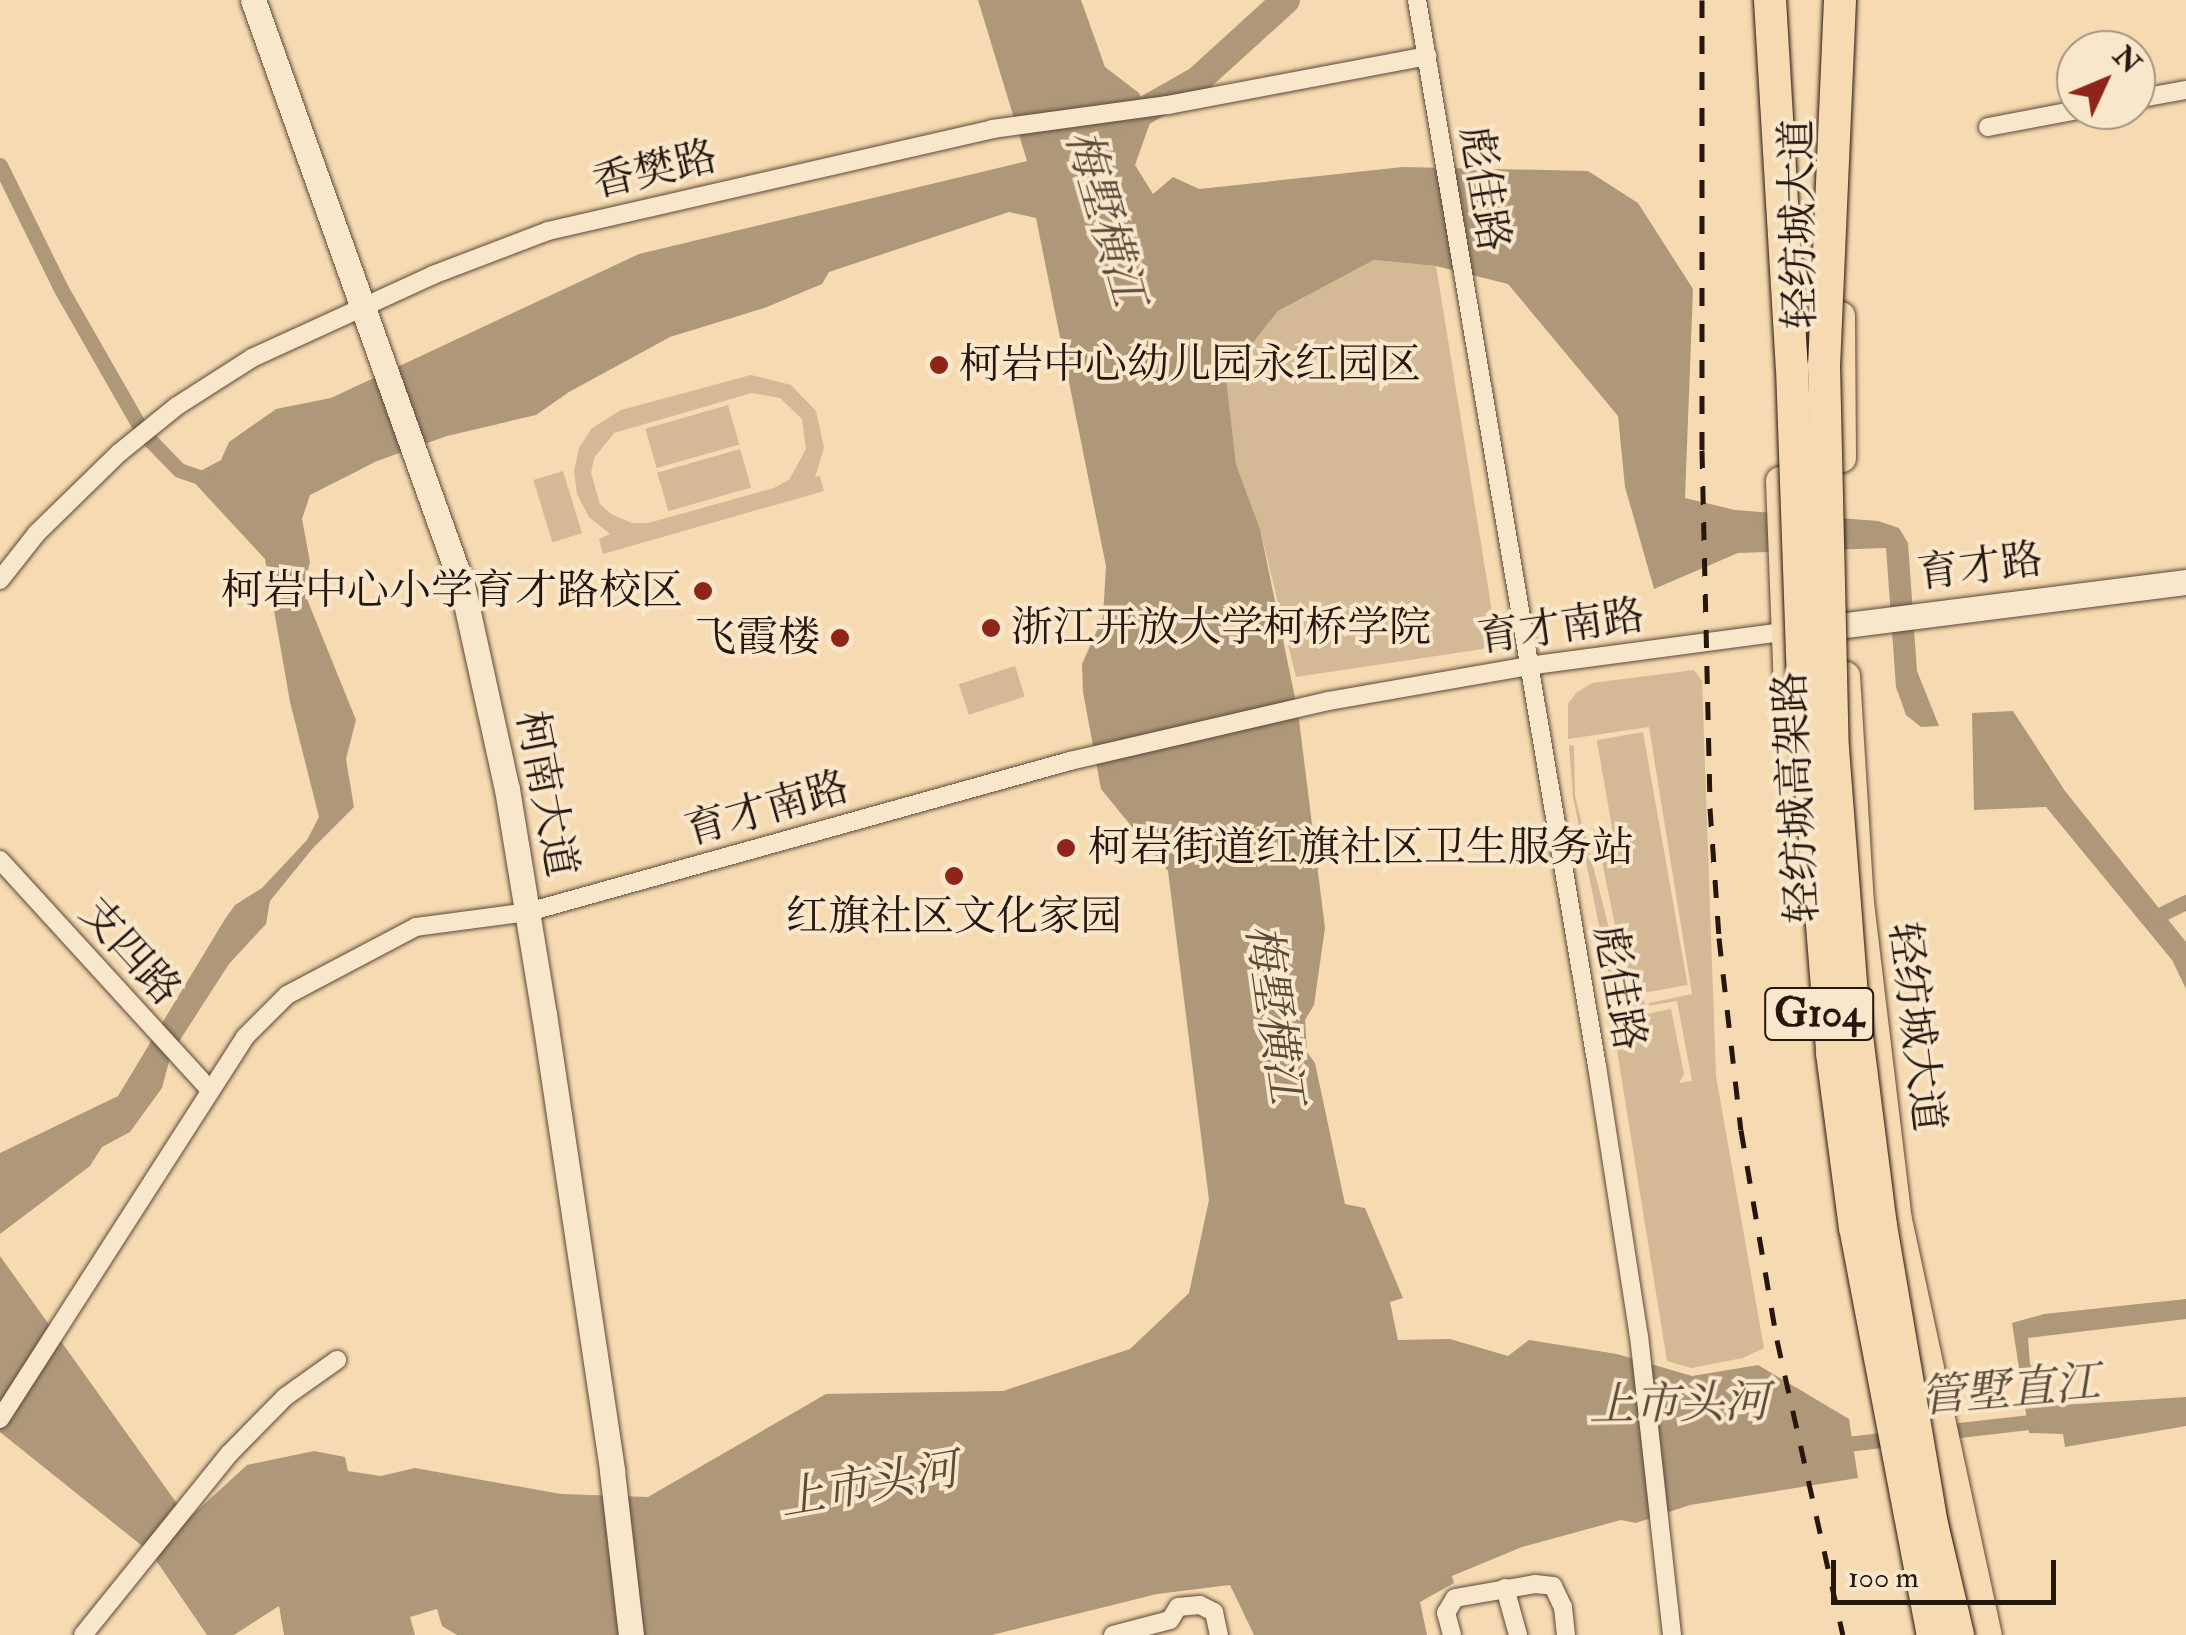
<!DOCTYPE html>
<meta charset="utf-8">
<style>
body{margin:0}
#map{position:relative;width:2186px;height:1635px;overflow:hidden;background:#f6dab1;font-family:"IM FELL Double Pica","Noto Serif SC",serif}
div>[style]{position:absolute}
.green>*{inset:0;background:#d3b995;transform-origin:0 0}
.water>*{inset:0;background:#af987a}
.canal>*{height:15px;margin:-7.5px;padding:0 7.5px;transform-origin:7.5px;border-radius:7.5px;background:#af987a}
.river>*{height:28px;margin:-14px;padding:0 14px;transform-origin:14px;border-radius:14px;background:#af987a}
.roads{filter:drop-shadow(0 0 2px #5a4837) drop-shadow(0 0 2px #5a4837)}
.street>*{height:18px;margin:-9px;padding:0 9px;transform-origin:9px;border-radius:9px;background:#f9e7cc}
.secondary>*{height:25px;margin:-12.5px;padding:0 12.5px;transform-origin:12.5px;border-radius:12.5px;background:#f9e7cc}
.primary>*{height:28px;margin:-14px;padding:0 14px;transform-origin:14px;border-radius:14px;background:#f6dab1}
.rail>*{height:5px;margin-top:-2.5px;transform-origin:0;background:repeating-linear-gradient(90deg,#26170e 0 18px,transparent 0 36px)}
.bridges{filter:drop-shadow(0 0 2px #26170e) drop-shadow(0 0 2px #26170e)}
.highway-bridge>*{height:32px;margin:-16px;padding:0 16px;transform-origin:16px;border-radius:16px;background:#f6dab1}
.dots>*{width:28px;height:28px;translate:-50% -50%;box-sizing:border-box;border:5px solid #f9e7cc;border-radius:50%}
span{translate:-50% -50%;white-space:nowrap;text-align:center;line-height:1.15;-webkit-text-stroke:8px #f9e7cc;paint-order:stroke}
.shield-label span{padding:2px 8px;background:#f9e7cc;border:2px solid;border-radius:8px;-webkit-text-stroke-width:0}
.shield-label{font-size:40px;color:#26170e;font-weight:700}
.street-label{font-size:42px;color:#26170e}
.poi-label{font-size:42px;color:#26170e}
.left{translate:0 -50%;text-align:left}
.right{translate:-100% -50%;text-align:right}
.water-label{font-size:45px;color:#5d4b39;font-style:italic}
.north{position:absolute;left:2056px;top:30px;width:100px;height:100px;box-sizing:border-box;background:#f9e7cc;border:2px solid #a59480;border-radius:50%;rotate:46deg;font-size:28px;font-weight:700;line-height:40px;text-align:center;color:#26170e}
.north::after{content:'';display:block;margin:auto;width:35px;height:45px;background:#8f2418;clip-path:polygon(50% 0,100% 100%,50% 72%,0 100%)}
.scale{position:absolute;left:1831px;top:1560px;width:225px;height:45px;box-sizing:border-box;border:5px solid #26170e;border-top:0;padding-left:12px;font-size:30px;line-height:35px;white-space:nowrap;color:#26170e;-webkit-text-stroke:8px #f9e7cc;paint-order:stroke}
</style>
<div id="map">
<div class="green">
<div style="clip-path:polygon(1374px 260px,1436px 266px,1495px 630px,1483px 649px,1296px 677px,1260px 529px,1236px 464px,1226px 377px,1278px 311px)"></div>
<div style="clip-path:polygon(evenodd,751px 375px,791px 385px,816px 411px,824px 448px,815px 477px,820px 476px,824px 491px,603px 554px,599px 539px,610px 534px,589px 517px,577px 494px,574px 471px,579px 448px,592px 428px,621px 410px,751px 375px,752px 393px,780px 398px,802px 419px,806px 449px,789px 480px,774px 488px,648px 523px,632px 523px,611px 514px,600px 504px,591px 473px,594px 458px,614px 433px,752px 393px)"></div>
<div style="left:728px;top:405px;width:41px;height:86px;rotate:74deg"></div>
<div style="left:740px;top:449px;width:40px;height:86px;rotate:74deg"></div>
<div style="left:563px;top:471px;width:65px;height:31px;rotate:73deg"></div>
<div style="left:1015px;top:666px;width:32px;height:59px;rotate:72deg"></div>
<div style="clip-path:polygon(1694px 670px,1702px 681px,1716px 1076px,1764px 1348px,1743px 1358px,1691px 1368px,1667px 1361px,1612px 1019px,1634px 1024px,1643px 1023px,1647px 1014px,1671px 1009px,1684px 1074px,1679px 1083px,1692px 1081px,1677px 1001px,1624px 1010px,1627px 992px,1640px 990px,1645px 1004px,1692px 994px,1649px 727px,1568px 739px,1568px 704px,1576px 693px,1592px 683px)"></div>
<div style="left:1643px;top:732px;width:257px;height:47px;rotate:80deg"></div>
<div style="clip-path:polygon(1569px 745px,1574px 746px,1575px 796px,1610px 932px,1606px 933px,1613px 959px,1618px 959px,1621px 970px,1616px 1010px,1573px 797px)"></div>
<div style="clip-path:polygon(1616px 850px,1640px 980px,1626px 983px,1625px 943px,1630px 942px,1625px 923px,1615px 925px,1600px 852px)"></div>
</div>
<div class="water">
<div style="clip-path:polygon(978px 0,1081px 0,1105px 67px,1139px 93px,1151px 120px,1135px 165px,1153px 194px,1173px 177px,1199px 189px,1403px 167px,1588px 171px,1638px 203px,1693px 289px,1685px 498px,1735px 510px,1878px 521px,1899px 528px,1908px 543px,1917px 671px,1939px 726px,1921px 727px,1906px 715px,1896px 687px,1886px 548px,1738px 553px,1654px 589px,1625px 487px,1618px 416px,1508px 284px,1436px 266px,1374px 260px,1278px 311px,1226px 377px,1236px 464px,1260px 529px,1298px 712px,1325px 928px,1314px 1005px,1305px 1020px,1307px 1052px,1315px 1063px,1345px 1204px,1365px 1208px,1403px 1298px,1390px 1302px,1398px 1340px,1450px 1339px,1508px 1356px,1529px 1340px,1617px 1354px,1692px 1376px,1758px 1365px,1849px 1419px,1858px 1478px,1690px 1505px,1636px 1523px,1621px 1520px,1522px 1547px,1452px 1576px,1454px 1583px,1420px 1602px,1427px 1635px,1254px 1635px,1230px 1585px,1157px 1594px,992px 1635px,457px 1635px,442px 1626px,437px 1609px,410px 1617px,415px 1635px,284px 1635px,279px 1606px,234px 1635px,207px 1635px,151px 1553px,0 1432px,0 1256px,188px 1519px,247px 1465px,314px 1451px,345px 1457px,348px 1471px,381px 1476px,415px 1468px,561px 1494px,648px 1497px,826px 1394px,1003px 1391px,1130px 1349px,1189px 1293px,1209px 1200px,1168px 871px,1101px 789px,1083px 692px,1082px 664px,1103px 617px,1106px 566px,1036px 218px,1009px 212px,829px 272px,822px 284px,767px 307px,670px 337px,569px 392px,536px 415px,447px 436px,377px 461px,310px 495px,302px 519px,310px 562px,303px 589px,356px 720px,346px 759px,354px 807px,313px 848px,270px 901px,266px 924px,229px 964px,171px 1054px,162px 1088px,130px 1132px,102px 1147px,90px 1166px,0 1234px,0 1153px,118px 1096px,225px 919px,235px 905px,262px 888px,307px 840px,319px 817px,290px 702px,265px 559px,189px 477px,221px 460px,229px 442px,276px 409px,331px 398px,639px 254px,1027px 161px)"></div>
<div style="clip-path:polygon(2013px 711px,2065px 791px,2186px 942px,2186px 989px,2172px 960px,2046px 807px,1974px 810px,1972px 713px)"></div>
<div style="clip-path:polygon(2186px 1299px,2186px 1319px,2028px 1338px,2030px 1364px,2045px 1390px,2047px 1406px,2186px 1397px,2186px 1426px,2065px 1447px,2063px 1434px,2029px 1433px,2012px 1323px,2044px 1314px)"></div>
</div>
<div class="canal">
<div style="left:0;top:165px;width:138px;rotate:63.8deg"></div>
<div style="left:61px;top:289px;width:167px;rotate:60.2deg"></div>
<div style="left:144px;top:434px;width:50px;rotate:45.8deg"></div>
<div style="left:179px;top:470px;width:31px;rotate:19deg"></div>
<div style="left:2151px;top:919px;width:39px;rotate:-26deg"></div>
<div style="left:1942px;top:1432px;width:107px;rotate:-6.5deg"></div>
<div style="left:1839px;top:1445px;width:60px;rotate:-6.7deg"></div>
</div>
<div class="river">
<div style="left:1142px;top:112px;width:64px;rotate:-29.7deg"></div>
<div style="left:1198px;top:80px;width:119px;rotate:-42.3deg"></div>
</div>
<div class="roads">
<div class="street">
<div style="left:1417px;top:0;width:1081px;rotate:80.42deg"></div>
<div style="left:1597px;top:1066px;width:273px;rotate:81.2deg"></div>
<div style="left:1639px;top:1336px;width:301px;rotate:83.7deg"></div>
<div style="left:2136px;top:99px;width:51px;rotate:-10.2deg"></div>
<div style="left:1988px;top:127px;width:92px;rotate:-10.7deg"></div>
<div style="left:0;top:580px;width:60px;rotate:-51.8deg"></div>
<div style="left:37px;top:533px;width:115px;rotate:-44.3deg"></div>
<div style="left:119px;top:453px;width:75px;rotate:-39deg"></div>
<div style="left:177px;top:406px;width:89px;rotate:-32.6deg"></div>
<div style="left:252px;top:358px;width:199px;rotate:-24.6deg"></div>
<div style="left:433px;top:275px;width:123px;rotate:-20.9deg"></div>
<div style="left:548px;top:231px;width:456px;rotate:-12.9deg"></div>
<div style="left:992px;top:129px;width:178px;rotate:-7.8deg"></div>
<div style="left:1168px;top:105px;width:264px;rotate:-10.7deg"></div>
<div style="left:0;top:860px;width:311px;rotate:47.6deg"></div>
<div style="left:0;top:1419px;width:454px;rotate:-57.3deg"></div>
<div style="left:245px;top:1037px;width:59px;rotate:-45deg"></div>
<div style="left:287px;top:995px;width:146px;rotate:-27.8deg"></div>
<div style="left:416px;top:927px;width:113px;rotate:-7.6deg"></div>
<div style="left:528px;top:912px;width:563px;rotate:-15.57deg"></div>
<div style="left:1070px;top:761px;width:265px;rotate:-13.1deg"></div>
<div style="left:1328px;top:701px;width:203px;rotate:-9.9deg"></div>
<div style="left:1528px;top:666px;width:258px;rotate:-7.6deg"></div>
<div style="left:1505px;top:1588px;width:49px;rotate:74.5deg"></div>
<div style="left:83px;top:1635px;width:233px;rotate:-51.1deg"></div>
<div style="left:229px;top:1454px;width:80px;rotate:-45.5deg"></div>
<div style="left:285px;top:1397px;width:64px;rotate:-35.4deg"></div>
<div style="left:1113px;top:1635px;width:59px;rotate:-14.7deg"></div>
<div style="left:1170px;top:1620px;width:15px;rotate:-58deg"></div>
<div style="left:1178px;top:1607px;width:22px;rotate:-5deg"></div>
<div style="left:1200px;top:1605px;width:16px;rotate:27deg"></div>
<div style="left:1214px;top:1612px;width:24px;rotate:78deg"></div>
<div style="left:1452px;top:1635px;width:23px;rotate:-105deg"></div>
<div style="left:1446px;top:1613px;width:17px;rotate:-59deg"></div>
<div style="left:1455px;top:1598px;width:81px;rotate:-9.9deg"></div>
<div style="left:1535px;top:1584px;width:18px;rotate:6deg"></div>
<div style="left:1553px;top:1586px;width:23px;rotate:65deg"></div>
<div style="left:1563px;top:1607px;width:28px;rotate:84deg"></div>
</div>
<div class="secondary">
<div style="left:253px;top:0;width:621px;rotate:70.34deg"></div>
<div style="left:462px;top:585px;width:209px;rotate:77.6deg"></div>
<div style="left:507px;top:789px;width:228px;rotate:80.7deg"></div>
<div style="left:544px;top:1014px;width:462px;rotate:81.5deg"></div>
<div style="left:612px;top:1471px;width:165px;rotate:83.4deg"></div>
<div style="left:1814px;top:629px;width:375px;rotate:-7.2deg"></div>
</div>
<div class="primary">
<div style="left:1841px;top:316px;width:142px;rotate:89.6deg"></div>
<div style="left:1780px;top:481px;width:207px;rotate:87.8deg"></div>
<div style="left:1846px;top:676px;width:227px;rotate:86.5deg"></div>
<div style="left:1860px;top:903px;width:319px;rotate:83.2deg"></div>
<div style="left:1898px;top:1220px;width:425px;rotate:77.8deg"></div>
</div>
</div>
<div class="rail">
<div style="left:1702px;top:0;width:450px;rotate:90deg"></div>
<div style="left:1702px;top:450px;width:358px;rotate:88.7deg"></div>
<div style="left:1710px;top:808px;width:130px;rotate:86deg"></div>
<div style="left:1719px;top:938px;width:193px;rotate:83.5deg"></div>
<div style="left:1741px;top:1130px;width:213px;rotate:80.3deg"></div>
<div style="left:1777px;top:1340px;width:302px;rotate:77.4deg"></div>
</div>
<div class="bridges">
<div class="highway-bridge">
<div style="left:1770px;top:0;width:368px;rotate:86.6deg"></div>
<div style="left:1792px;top:367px;width:322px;rotate:88deg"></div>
<div style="left:1803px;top:689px;width:365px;rotate:85.4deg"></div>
<div style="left:1832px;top:1053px;width:176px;rotate:82.5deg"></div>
<div style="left:1855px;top:1227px;width:415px;rotate:79.2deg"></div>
<div style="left:1840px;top:0;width:365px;rotate:92.5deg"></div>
<div style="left:1824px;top:365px;width:384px;rotate:88.7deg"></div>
<div style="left:1833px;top:749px;width:249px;rotate:85.6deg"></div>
<div style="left:1852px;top:997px;width:231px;rotate:82.8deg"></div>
<div style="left:1881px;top:1226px;width:302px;rotate:80.3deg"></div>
<div style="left:1932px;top:1524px;width:114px;rotate:76.8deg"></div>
</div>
</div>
<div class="dots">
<div style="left:939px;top:365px;background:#8f2418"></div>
<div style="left:703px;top:591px;background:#8f2418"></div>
<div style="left:991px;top:628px;background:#8f2418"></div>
<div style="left:840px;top:638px;background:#8f2418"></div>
<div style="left:1066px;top:848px;background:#8f2418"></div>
<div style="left:954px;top:876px;background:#8f2418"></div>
</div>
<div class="shield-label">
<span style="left:1819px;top:1014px">G104</span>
</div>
<div class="street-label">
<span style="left:655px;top:170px;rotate:-13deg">香樊路</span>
<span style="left:1484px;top:189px;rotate:81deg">彪佳路</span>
<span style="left:1799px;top:224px;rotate:-91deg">轻纺城大道</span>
<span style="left:1980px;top:567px;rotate:-7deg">育才路</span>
<span style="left:1561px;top:627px;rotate:-8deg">育才南路</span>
<span style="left:546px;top:794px;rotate:79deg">柯南大道</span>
<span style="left:1797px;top:797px;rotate:-93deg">轻纺城高架路</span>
<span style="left:767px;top:809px;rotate:-16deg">育才南路</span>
<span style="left:130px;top:952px;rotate:48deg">支四路</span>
<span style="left:1619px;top:988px;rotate:80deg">彪佳路</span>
<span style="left:1916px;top:1027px;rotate:83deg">轻纺城大道</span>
</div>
<div class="poi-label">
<span class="left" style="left:959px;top:365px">柯岩中心幼儿园永红园区</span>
<span class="right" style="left:683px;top:591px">柯岩中心小学育才路校区</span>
<span class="left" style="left:1011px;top:628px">浙江开放大学柯桥学院</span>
<span class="right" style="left:820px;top:638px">飞霞楼</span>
<span class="left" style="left:1088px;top:848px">柯岩街道红旗社区卫生服务站</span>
<span style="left:954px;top:917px">红旗社区文化家园</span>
</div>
<div class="water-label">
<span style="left:1104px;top:218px;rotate:74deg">梅墅横江</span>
<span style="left:1273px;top:1014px;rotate:82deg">梅墅横江</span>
<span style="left:2010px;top:1391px;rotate:-5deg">管墅直江</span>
<span style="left:1679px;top:1405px;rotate:-1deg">上市头河</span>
<span style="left:869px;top:1486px;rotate:-10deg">上市头河</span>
</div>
<div class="north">N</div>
<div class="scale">100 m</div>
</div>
